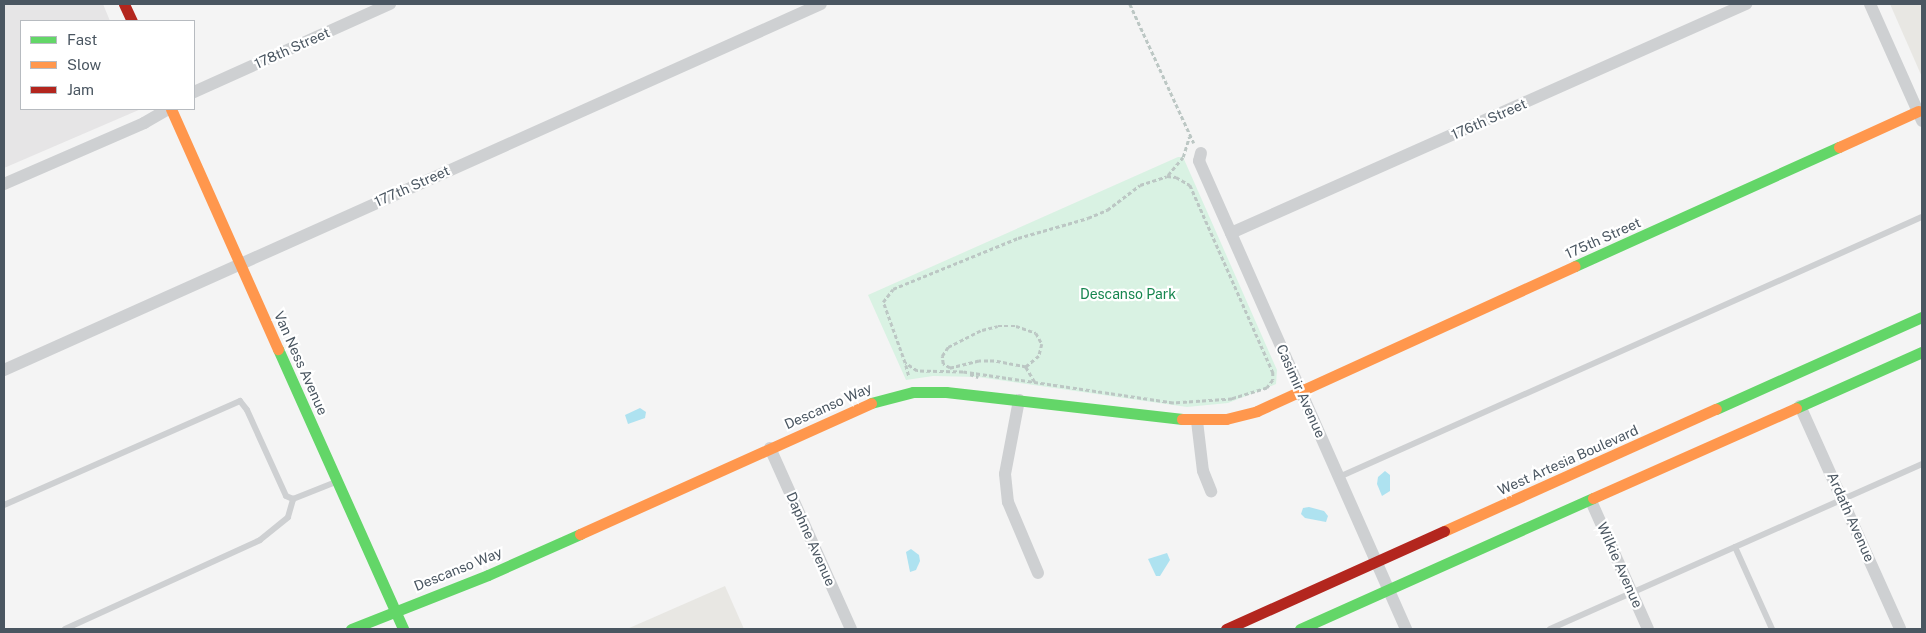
<!DOCTYPE html>
<style>
body{margin:0}
#map{position:relative;width:1926px;height:633px;overflow:hidden;background:#f4f4f4;font-family:"Public Sans",sans-serif}
div>[style]{position:absolute}
.commercial>*{inset:0;background:#e8e7e3}
.education>*{inset:0;background:#e6e5e6}
.green>*{inset:0;background:#d9f2e3}
.water>*{inset:0;background:#aee2f0}
.path>*{height:2.5px;margin-top:-1.25px;transform-origin:0;background:repeating-linear-gradient(90deg,#bcc7c4 0 4px,transparent 0 6.5px)}
.lane>*{height:6px;margin:-3px;padding:0 3px;transform-origin:3px;border-radius:3px;background:#ced0d2}
.street>*{height:12px;margin:-6px;padding:0 6px;transform-origin:6px;border-radius:6px;background:#ced0d2}
.fast>*{height:11px;margin:-5.5px;padding:0 5.5px;transform-origin:5.5px;border-radius:5.5px;background:#63d668}
.slow>*{height:11px;margin:-5.5px;padding:0 5.5px;transform-origin:5.5px;border-radius:5.5px;background:#ff974d}
.jam>*{height:11px;margin:-5.5px;padding:0 5.5px;transform-origin:5.5px;border-radius:5.5px;background:#b3261e}
span{translate:-50% -50%;white-space:nowrap;text-align:center;line-height:1.15;-webkit-text-stroke:4.5px #fff;paint-order:stroke}
.street-label{font-size:14px;color:#4a5661}
.park-label{font-size:14px;color:#17864f}
.frame{position:absolute;inset:0;border:5px solid #4a5661;pointer-events:none}
.legend{position:absolute;left:20px;top:20px;width:175px;height:90px;box-sizing:border-box;background:#fff;border:1px solid #b7bbc0;margin:0;padding:6px 9px;list-style:none;font-size:15px;color:#4a5661}
.legend li{display:flex;align-items:center;gap:10px;height:25px}
.legend b{width:25px;border:1px solid #b7bbc0}
</style>
<div id="map">
<div class="commercial">
<div style="clip-path:polygon(1890px 4px,1922px 4px,1922px 77px)"></div>
<div style="clip-path:polygon(725px 586px,744px 629px,627px 629px)"></div>
</div>
<div class="education">
<div style="clip-path:polygon(4px 4px,103px 4px,110px 21px,21px 21px,21px 109px,141px 109px,4px 168px)"></div>
</div>
<div class="green">
<div style="clip-path:polygon(1178px 157px,1183px 157px,1277px 370px,1276px 384px,1228px 403px,1187px 407px,978px 377px,933px 376px,906px 380px,868px 295px)"></div>
</div>
<div class="water">
<div style="clip-path:polygon(640px 408px,646px 412px,645px 418px,628px 424px,625px 415px)"></div>
<div style="clip-path:polygon(1385px 471px,1390px 475px,1390px 491px,1382px 496px,1377px 484px,1378px 477px)"></div>
<div style="clip-path:polygon(1309px 507px,1324px 511px,1328px 516px,1326px 522px,1305px 518px,1301px 514px,1303px 508px)"></div>
<div style="clip-path:polygon(911px 549px,919px 555px,920px 561px,916px 570px,910px 572px,906px 552px)"></div>
<div style="clip-path:polygon(1167px 553px,1170px 560px,1160px 576px,1156px 576px,1148px 559px)"></div>
</div>
<div class="path">
<div style="left:1130px;top:4px;width:153px;rotate:65.3deg"></div>
<div style="left:1168px;top:175px;width:23px;rotate:-50deg"></div>
<div style="left:1183px;top:157px;width:21px;rotate:-73deg"></div>
<div style="left:1167px;top:176px;width:9px;rotate:6deg"></div>
<div style="left:1176px;top:177px;width:16px;rotate:30deg"></div>
<div style="left:1190px;top:185px;width:205px;rotate:66.1deg"></div>
<div style="left:1273px;top:372px;width:8px;rotate:90deg"></div>
<div style="left:1273px;top:380px;width:10px;rotate:127deg"></div>
<div style="left:1267px;top:388px;width:37px;rotate:163deg"></div>
<div style="left:1232px;top:399px;width:59px;rotate:176.1deg"></div>
<div style="left:1173px;top:403px;width:212px;rotate:-171.6deg"></div>
<div style="left:963px;top:372px;width:46px;rotate:-178.8deg"></div>
<div style="left:917px;top:371px;width:14px;rotate:-146deg"></div>
<div style="left:905px;top:363px;width:65px;rotate:-109.8deg"></div>
<div style="left:883px;top:302px;width:16px;rotate:-52deg"></div>
<div style="left:893px;top:289px;width:135px;rotate:-22.2deg"></div>
<div style="left:1018px;top:238px;width:73px;rotate:-15.9deg"></div>
<div style="left:1088px;top:218px;width:21px;rotate:-23deg"></div>
<div style="left:1107px;top:210px;width:41px;rotate:-37.1deg"></div>
<div style="left:1140px;top:185px;width:28px;rotate:-18deg"></div>
<div style="left:998px;top:326px;width:18px"></div>
<div style="left:1016px;top:326px;width:21px;rotate:19deg"></div>
<div style="left:1036px;top:333px;width:13px;rotate:61deg"></div>
<div style="left:1042px;top:344px;width:12px;rotate:104deg"></div>
<div style="left:1039px;top:356px;width:17px;rotate:140deg"></div>
<div style="left:1026px;top:367px;width:33px;rotate:-169deg"></div>
<div style="left:994px;top:361px;width:15px;rotate:180deg"></div>
<div style="left:979px;top:361px;width:30px;rotate:166deg"></div>
<div style="left:950px;top:368px;width:8px;rotate:-150deg"></div>
<div style="left:943px;top:364px;width:8px;rotate:-97deg"></div>
<div style="left:942px;top:356px;width:11px;rotate:-56deg"></div>
<div style="left:948px;top:347px;width:38px;rotate:-27deg"></div>
<div style="left:982px;top:330px;width:16px;rotate:-14deg"></div>
<div style="left:906px;top:365px;width:11px;rotate:75deg"></div>
<div style="left:1026px;top:367px;width:17px;rotate:59deg"></div>
<div style="left:970px;top:374px;width:9px;rotate:21deg"></div>
</div>
<div class="lane">
<div style="left:1339px;top:477px;width:638px;rotate:-24.04deg"></div>
<div style="left:4px;top:505px;width:258px;rotate:-23.8deg"></div>
<div style="left:240px;top:401px;width:11px;rotate:52deg"></div>
<div style="left:247px;top:410px;width:94px;rotate:65.6deg"></div>
<div style="left:286px;top:496px;width:8px;rotate:23deg"></div>
<div style="left:293px;top:499px;width:46px;rotate:-21.6deg"></div>
<div style="left:1735px;top:547px;width:90px;rotate:65.7deg"></div>
<div style="left:65px;top:629px;width:214px;rotate:-24.5deg"></div>
<div style="left:260px;top:540px;width:36px;rotate:-39deg"></div>
<div style="left:288px;top:517px;width:19px;rotate:-74deg"></div>
<div style="left:1550px;top:629px;width:407px;rotate:-23.9deg"></div>
</div>
<div class="street">
<div style="left:1870px;top:4px;width:128px;rotate:66deg"></div>
<div style="left:194px;top:92px;width:215px;rotate:-24.2deg"></div>
<div style="left:1201px;top:153px;width:8px;rotate:104deg"></div>
<div style="left:1199px;top:161px;width:512px;rotate:66.14deg"></div>
<div style="left:4px;top:184px;width:153px;rotate:-23.5deg"></div>
<div style="left:144px;top:123px;width:28px;rotate:-30deg"></div>
<div style="left:1231px;top:233px;width:564px;rotate:-23.97deg"></div>
<div style="left:4px;top:370px;width:895px;rotate:-24.13deg"></div>
<div style="left:1019px;top:400px;width:75px;rotate:100.7deg"></div>
<div style="left:1005px;top:474px;width:28px;rotate:84deg"></div>
<div style="left:1008px;top:502px;width:77px;rotate:67.1deg"></div>
<div style="left:1800px;top:406px;width:244px;rotate:65.8deg"></div>
<div style="left:1197px;top:421px;width:50px;rotate:83.2deg"></div>
<div style="left:1203px;top:471px;width:22px;rotate:68deg"></div>
<div style="left:770px;top:448px;width:198px;rotate:65.9deg"></div>
<div style="left:1591px;top:501px;width:140px;rotate:66deg"></div>
</div>
<div class="fast">
<div style="left:1575px;top:266px;width:290px;rotate:-24.3deg"></div>
<div style="left:278px;top:349px;width:307px;rotate:65.9deg"></div>
<div style="left:871px;top:403px;width:43px;rotate:-14.7deg"></div>
<div style="left:913px;top:392px;width:33px"></div>
<div style="left:946px;top:392px;width:238px;rotate:6.5deg"></div>
<div style="left:1796px;top:408px;width:138px;rotate:-24deg"></div>
<div style="left:1716px;top:409px;width:226px;rotate:-24.1deg"></div>
<div style="left:351px;top:629px;width:147px;rotate:-21.5deg"></div>
<div style="left:488px;top:575px;width:101px;rotate:-24deg"></div>
<div style="left:1300px;top:629px;width:321px;rotate:-24.1deg"></div>
</div>
<div class="slow">
<div style="left:171px;top:109px;width:263px;rotate:66deg"></div>
<div style="left:1839px;top:147px;width:87px;rotate:-24.5deg"></div>
<div style="left:1182px;top:419px;width:44px"></div>
<div style="left:1226px;top:419px;width:32px;rotate:-14deg"></div>
<div style="left:1257px;top:411px;width:349px;rotate:-24.5deg"></div>
<div style="left:1593px;top:498px;width:222px;rotate:-23.9deg"></div>
<div style="left:1444px;top:531px;width:298px;rotate:-24.2deg"></div>
<div style="left:580px;top:534px;width:319px;rotate:-24.2deg"></div>
</div>
<div class="jam">
<div style="left:124px;top:4px;width:19px;rotate:65deg"></div>
<div style="left:1226px;top:629px;width:239px;rotate:-24.2deg"></div>
</div>
<div class="street-label">
<span style="left:292px;top:48px;rotate:-24deg">178th Street</span>
<span style="left:1489px;top:119px;rotate:-24deg">176th Street</span>
<span style="left:412px;top:186px;rotate:-24deg">177th Street</span>
<span style="left:1603px;top:238px;rotate:-24deg">175th Street</span>
<span style="left:301px;top:363px;rotate:66deg">Van Ness Avenue</span>
<span style="left:1301px;top:391px;rotate:66deg">Casimir Avenue</span>
<span style="left:828px;top:406px;rotate:-24deg">Descanso Way</span>
<span style="left:1568px;top:460px;rotate:-24deg">West Artesia Boulevard</span>
<span style="left:1851px;top:517px;rotate:66deg">Ardath Avenue</span>
<span style="left:811px;top:539px;rotate:66deg">Daphne Avenue</span>
<span style="left:1620px;top:565px;rotate:66deg">Wilkie Avenue</span>
<span style="left:458px;top:569px;rotate:-22deg">Descanso Way</span>
</div>
<div class="park-label">
<span style="left:1128px;top:294px">Descanso Park</span>
</div>
<div class="frame"></div>
<ul class="legend">
<li><b style="height:6px;background:#63d668"></b>Fast</li>
<li><b style="height:6px;background:#ff974d"></b>Slow</li>
<li><b style="height:6px;background:#b3261e"></b>Jam</li>
</ul>
</div>
